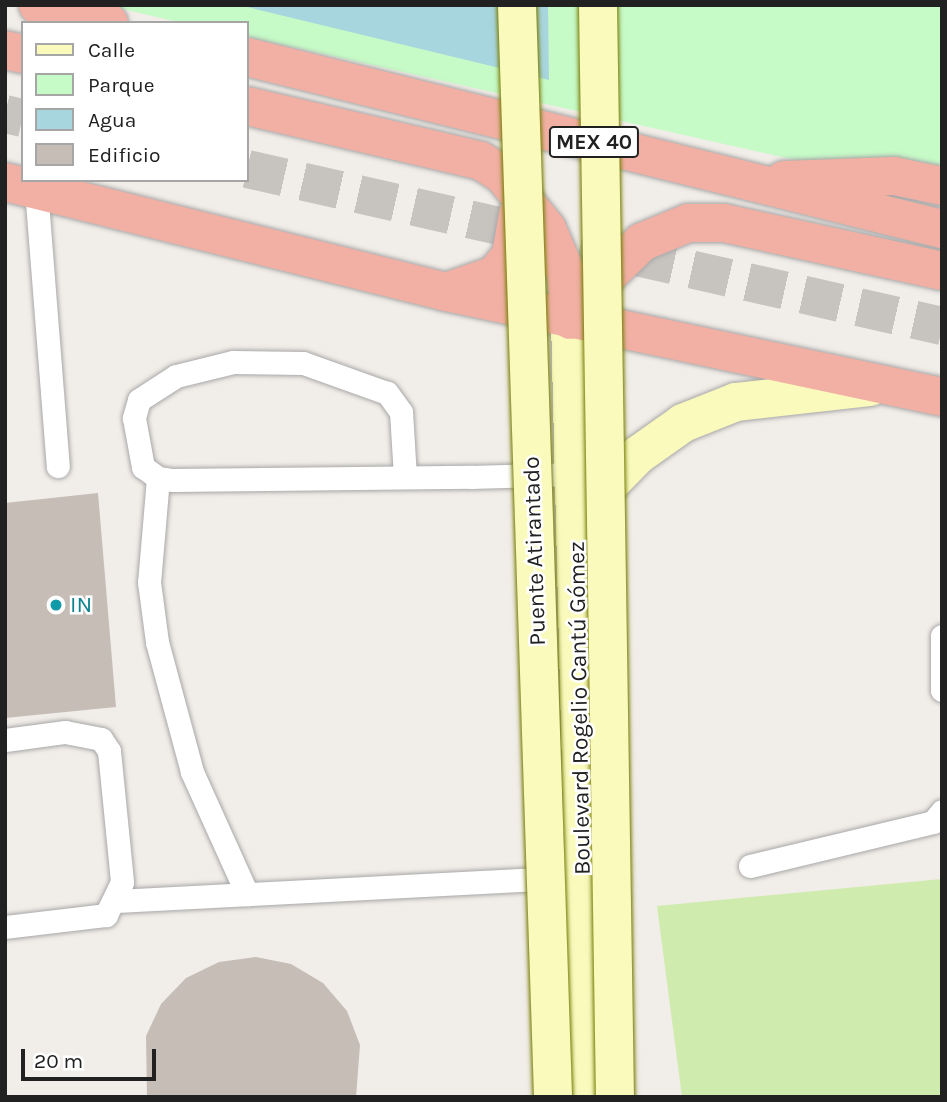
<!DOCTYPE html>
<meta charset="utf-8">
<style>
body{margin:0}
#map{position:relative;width:947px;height:1102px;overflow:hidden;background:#f1ede8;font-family:Karla,sans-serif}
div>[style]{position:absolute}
.grass>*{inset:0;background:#d0ebae}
.park>*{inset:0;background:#c6fac7}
.water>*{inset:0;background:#a8d6df}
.building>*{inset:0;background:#c6bdb7}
.trunk-tunnel>*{height:38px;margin-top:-19px;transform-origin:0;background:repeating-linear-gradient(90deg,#c7c4c0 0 38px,transparent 0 57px)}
.roads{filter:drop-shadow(0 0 2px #a8a8a8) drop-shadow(0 0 2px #a8a8a8)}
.service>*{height:23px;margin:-11.5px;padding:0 11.5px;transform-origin:11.5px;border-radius:11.5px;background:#fff}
.secondary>*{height:38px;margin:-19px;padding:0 19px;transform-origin:19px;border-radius:19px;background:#fafabd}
.trunk>*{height:38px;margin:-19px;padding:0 19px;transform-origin:19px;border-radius:19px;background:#f2b0a4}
.bridges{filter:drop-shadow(0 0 2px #767b04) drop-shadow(0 0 2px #767b04)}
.secondary-bridge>*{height:38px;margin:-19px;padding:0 19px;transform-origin:19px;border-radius:19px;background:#fafabd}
.dots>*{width:19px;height:19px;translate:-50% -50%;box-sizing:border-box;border:4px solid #fff;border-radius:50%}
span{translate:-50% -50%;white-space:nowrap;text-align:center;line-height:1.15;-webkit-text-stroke:5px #fff;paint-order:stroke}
.shield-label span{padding:2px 5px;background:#fff;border:2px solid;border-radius:5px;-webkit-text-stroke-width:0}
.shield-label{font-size:21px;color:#212121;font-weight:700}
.street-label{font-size:23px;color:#212121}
.culture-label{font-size:23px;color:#0d838f}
.left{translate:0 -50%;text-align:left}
.frame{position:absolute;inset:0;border:7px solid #212121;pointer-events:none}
.legend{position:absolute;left:21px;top:21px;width:228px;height:161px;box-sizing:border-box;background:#fff;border:2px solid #a6a6a6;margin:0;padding:9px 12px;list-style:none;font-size:21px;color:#212121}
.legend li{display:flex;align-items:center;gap:14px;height:35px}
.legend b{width:35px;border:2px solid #a6a6a6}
.scale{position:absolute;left:21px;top:1049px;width:135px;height:32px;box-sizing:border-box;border:4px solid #212121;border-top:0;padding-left:9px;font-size:21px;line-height:24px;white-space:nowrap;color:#212121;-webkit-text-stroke:5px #fff;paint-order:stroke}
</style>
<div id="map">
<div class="grass">
<div style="clip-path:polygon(942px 879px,942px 1097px,682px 1097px,657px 906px)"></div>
</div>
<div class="park">
<div style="clip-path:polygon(106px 5px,942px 5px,942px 193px,247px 37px,247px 23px,182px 23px)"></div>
</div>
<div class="water">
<div style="clip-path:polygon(239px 5px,548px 5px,549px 80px)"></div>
</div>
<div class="building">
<div style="clip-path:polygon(98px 493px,116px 707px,5px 718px,5px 503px)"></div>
<div style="clip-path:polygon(256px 957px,291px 964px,323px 983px,347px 1011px,360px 1045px,356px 1097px,147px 1097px,146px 1036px,161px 1004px,186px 978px,219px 962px)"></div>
</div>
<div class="trunk-tunnel">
<div style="left:5px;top:114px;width:18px;rotate:13deg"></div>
<div style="left:247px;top:169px;width:713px;rotate:12.73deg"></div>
</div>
<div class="roads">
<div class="service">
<div style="left:36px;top:189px;width:278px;rotate:85.5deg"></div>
<div style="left:405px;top:477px;width:65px;rotate:-93.5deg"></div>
<div style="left:401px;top:412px;width:24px;rotate:-126deg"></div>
<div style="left:387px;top:393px;width:89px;rotate:-160.3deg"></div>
<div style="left:303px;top:363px;width:70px;rotate:-179.2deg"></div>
<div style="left:233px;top:362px;width:59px;rotate:166.2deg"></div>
<div style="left:176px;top:376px;width:44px;rotate:147deg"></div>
<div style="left:139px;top:400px;width:19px;rotate:106deg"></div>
<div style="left:134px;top:418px;width:50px;rotate:79.6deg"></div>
<div style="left:143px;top:467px;width:19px;rotate:36deg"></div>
<div style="left:158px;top:478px;width:15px;rotate:8deg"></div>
<div style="left:173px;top:480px;width:299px;rotate:-0.6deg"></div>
<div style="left:472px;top:477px;width:102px;rotate:-1.7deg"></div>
<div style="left:158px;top:478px;width:104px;rotate:94.9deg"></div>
<div style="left:149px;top:582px;width:61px;rotate:82.4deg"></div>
<div style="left:157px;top:642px;width:135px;rotate:74.9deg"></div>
<div style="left:192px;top:772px;width:134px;rotate:65.7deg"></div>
<div style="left:942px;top:636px;width:54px;rotate:90deg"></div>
<div style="left:5px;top:740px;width:61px;rotate:-7.6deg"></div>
<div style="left:65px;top:732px;width:37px;rotate:11deg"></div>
<div style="left:101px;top:739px;width:14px;rotate:56deg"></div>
<div style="left:109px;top:751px;width:132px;rotate:84.3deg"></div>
<div style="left:122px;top:882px;width:37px;rotate:116deg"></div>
<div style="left:106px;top:915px;width:102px;rotate:173.2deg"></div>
<div style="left:750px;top:866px;width:188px;rotate:-13.5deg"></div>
<div style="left:933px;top:822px;width:14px;rotate:-51deg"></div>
<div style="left:118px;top:901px;width:439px;rotate:-3deg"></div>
</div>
<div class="secondary">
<div style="left:570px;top:320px;width:777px;rotate:88.6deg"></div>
<div style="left:589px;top:505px;width:70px;rotate:-45.6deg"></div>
<div style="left:638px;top:455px;width:55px;rotate:-35.4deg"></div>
<div style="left:683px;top:423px;width:57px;rotate:-21.6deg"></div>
<div style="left:736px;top:402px;width:135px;rotate:-6.4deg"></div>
</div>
<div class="trunk">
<div style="left:38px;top:5px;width:73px;rotate:14.2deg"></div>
<div style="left:5px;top:50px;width:18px;rotate:13deg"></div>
<div style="left:247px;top:57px;width:716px;rotate:13.9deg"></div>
<div style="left:247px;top:106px;width:240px;rotate:13.2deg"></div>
<div style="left:481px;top:161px;width:26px;rotate:32deg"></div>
<div style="left:503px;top:175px;width:70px;rotate:50.8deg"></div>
<div style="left:547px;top:229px;width:48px;rotate:66.6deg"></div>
<div style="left:566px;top:273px;width:47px;rotate:85.1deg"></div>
<div style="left:784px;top:180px;width:110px;rotate:-2.1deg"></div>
<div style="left:894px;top:176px;width:49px;rotate:11.8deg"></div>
<div style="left:5px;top:182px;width:455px;rotate:14deg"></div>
<div style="left:446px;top:292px;width:507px;rotate:11.95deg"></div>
<div style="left:446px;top:292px;width:52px;rotate:-19.1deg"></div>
<div style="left:495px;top:275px;width:26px;rotate:-51deg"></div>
<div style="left:511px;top:255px;width:42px;rotate:-80.3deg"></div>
<div style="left:587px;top:295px;width:76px;rotate:-43.9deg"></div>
<div style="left:642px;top:242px;width:50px;rotate:-22.4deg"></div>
<div style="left:688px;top:223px;width:36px"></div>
<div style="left:724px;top:223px;width:223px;rotate:12.4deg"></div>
</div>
</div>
<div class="bridges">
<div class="secondary-bridge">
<div style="left:517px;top:5px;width:1093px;rotate:88.11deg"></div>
<div style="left:598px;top:5px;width:1092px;rotate:89.11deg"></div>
</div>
</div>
<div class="dots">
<div style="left:56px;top:605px;background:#0f9aa8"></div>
</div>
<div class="shield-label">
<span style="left:594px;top:142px">MEX 40</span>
</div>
<div class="street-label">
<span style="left:535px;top:551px;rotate:-92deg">Puente Atirantado</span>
<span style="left:580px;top:708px;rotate:-91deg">Boulevard Rogelio Cantú Gómez</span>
</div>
<div class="culture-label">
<span class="left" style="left:70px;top:605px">IN</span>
</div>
<div class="frame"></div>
<ul class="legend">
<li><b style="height:9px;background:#fafabd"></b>Calle</li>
<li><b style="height:19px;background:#c6fac7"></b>Parque</li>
<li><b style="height:19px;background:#a8d6df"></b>Agua</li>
<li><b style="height:19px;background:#c6bdb7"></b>Edificio</li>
</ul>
<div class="scale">20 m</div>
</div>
